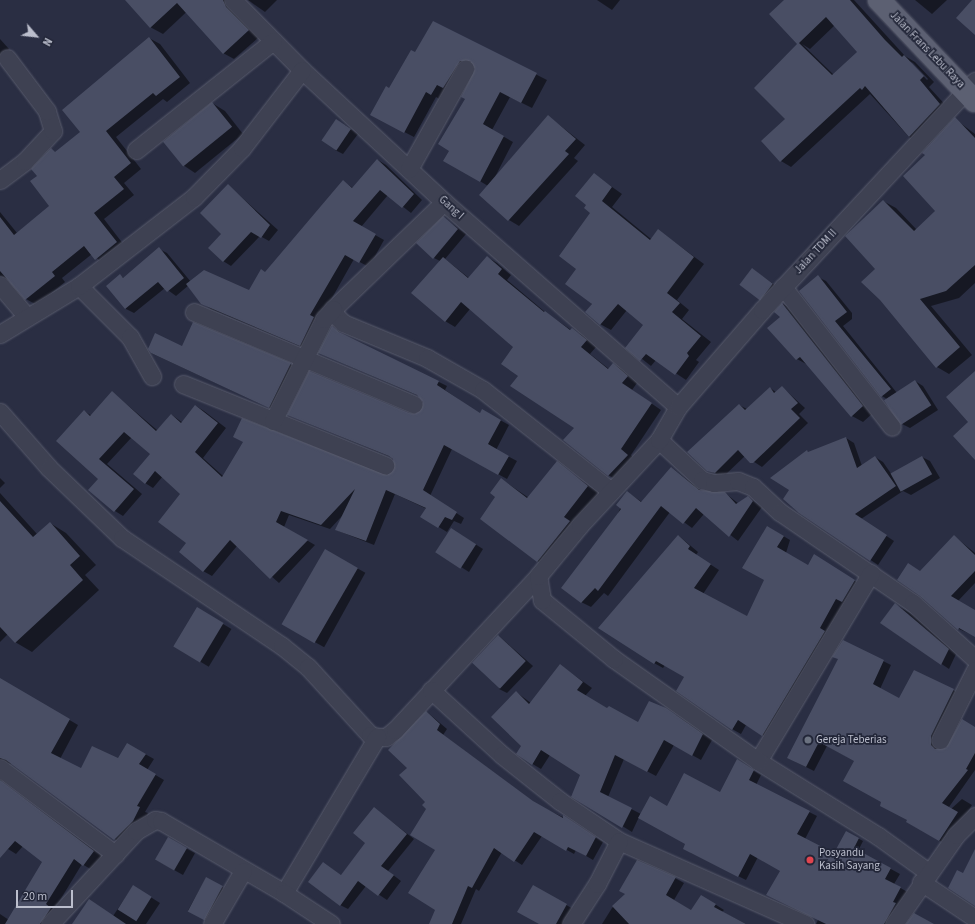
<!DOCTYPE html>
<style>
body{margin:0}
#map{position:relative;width:975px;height:924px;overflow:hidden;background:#2a2e43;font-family:"Source Sans 3",sans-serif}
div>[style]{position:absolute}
.shadow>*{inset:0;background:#0007;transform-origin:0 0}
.building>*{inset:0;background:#494e64;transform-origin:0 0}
.roads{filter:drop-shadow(0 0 1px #595c6d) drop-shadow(0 0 1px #595c6d)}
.street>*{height:17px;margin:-8.5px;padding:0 8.5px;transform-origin:8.5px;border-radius:8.5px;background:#3e4152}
.primary>*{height:22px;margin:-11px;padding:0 11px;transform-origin:11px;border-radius:11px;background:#5c6072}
.dots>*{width:11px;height:11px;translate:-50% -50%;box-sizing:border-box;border:2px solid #222638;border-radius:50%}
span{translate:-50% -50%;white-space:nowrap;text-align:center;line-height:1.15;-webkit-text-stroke:3.5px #222638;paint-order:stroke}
.street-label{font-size:11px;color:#bbbecc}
.poi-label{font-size:11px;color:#bbbecc}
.left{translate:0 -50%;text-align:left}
.north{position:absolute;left:16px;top:16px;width:40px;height:40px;-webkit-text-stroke:3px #222638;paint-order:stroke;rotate:118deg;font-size:11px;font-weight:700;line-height:16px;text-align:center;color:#bbbecc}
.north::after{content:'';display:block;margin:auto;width:14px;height:18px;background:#bbbecc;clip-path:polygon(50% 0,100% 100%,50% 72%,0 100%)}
.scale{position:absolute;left:16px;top:890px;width:57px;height:18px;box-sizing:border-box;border:2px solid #bbbecc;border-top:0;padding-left:5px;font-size:12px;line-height:14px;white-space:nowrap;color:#bbbecc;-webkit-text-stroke:3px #222638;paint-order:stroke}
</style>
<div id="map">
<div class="shadow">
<div style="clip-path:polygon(126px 0,191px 0,195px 4px,163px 34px,150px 27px)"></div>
<div style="clip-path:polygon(208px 0,236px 0,259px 37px,234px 59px,223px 53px)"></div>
<div style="clip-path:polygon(248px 0,277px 0,265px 12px)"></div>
<div style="clip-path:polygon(597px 0,620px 0,612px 10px)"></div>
<div style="clip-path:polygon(evenodd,786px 0,854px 0,905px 56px,915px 62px,934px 82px,929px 87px,950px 110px,920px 143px,909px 137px,870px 94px,791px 167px,781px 161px,798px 44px,786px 0,835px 25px,858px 52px,834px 75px,802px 44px,810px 49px,835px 25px,786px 0,909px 61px,913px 63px,928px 79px,927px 80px,909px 61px)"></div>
<div style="clip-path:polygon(915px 0,947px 0,932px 14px)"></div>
<div style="clip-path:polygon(433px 22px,547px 80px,532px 108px,510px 97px,492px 130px,513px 142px,495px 177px,548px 116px,585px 145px,574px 158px,578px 161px,519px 226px,509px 220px,488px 186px,445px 160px,451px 151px,476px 69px,474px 65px,470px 65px,441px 100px,436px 97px,414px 137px,381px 120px,390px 89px,415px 54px)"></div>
<div style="clip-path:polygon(149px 38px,160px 44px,190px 83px,167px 102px,163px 99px,116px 137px,141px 169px,124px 183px,134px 195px,104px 219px,127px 249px,106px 266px,92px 254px,62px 278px,65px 282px,37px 305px,26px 299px,11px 282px,5px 283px,0 298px,0 212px,17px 233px,51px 206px,38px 176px,81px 133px)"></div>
<div style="clip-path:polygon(0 39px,9px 49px,0 58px)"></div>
<div style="clip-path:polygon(212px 103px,225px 111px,243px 134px,195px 173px,183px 165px,164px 142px)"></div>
<div style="clip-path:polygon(955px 119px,975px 134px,975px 283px,959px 298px,931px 306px,972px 355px,949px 374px,937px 367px,876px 269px,883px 201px,896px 208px,917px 230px,937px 211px,926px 155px)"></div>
<div style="clip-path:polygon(345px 125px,358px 134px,343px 154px,335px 150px)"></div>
<div style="clip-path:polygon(378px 160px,386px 165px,422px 200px,411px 213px,388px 195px,361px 227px,384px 240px,369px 267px,354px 259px,319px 321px,309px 350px,211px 309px,202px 303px,189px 285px,176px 296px,165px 288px,134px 313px,126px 309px,107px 286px,120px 276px,124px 278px,159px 249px,167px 253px,191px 282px,249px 292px,343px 181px,353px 188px)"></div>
<div style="clip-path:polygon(594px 174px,622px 194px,612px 207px,651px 239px,658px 230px,704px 264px,677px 300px,689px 310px,682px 319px,711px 342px,696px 360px,699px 362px,686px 380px,656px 360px,651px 366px,627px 347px,645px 325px,627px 310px,611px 330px,600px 324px,577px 269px,592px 213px)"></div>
<div style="clip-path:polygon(228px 185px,278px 230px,269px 241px,260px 236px,231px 266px,223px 261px,223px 234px)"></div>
<div style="clip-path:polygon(444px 218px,466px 234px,445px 259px,469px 278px,487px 257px,497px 263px,511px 275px,507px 280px,545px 312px,571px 330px,582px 335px,596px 347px,590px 354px,609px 369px,613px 364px,623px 370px,637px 383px,632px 390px,661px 410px,631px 455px,637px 462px,618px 481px,608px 475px,576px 428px,519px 376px,515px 347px,470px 309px,455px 327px,445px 321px,440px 261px,434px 258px)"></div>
<div style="clip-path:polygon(753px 269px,780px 289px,767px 303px,759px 299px)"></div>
<div style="clip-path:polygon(818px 277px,826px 281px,852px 313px,852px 319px,843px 326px,897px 393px,915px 381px,923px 386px,938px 410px,910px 428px,902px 424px,885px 401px,887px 399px,882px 396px,800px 291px)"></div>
<div style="clip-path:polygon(783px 304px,793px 310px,873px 413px,863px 422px,852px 416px,808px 365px,797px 359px,781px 317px)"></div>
<div style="clip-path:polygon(332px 327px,345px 336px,439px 382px,447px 386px,445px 390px,480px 414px,482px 410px,509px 425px,496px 450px,517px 461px,507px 479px,452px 449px,430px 496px,464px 518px,461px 524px,454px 521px,447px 532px,422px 517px,427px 509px,395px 494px,374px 545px,336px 530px,342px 516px,330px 529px,289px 515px,284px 527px,315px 545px,279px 583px,237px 546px,212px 576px,203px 571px,187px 543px,182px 493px,163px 476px,153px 488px,145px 483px,151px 454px,132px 437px,107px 464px,142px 494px,123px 516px,115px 511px,99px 479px,84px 411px,92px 416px,112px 392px,157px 430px,172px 415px,183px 423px,196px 406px,204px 411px,226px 428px,203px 458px,223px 476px,392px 473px,396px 463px,391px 457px,288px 415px,415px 415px,423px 409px,424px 402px,419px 396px,319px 353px)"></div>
<div style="clip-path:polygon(183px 347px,290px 364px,298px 369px,276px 411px,151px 353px)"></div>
<div style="clip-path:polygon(782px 387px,805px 408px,799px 414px,808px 423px,762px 467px,745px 456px,723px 477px,708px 470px,739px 405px,747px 409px,770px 388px,776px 392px)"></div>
<div style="clip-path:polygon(846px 438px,854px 443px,862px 466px,875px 457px,883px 462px,892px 475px,922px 457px,930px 461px,940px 478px,911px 495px,903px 491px,861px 519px,894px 541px,878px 565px,799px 512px,790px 490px,807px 451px,809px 453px)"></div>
<div style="clip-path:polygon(557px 463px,599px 493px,548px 567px,537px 561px,496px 496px,501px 479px,529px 498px)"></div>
<div style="clip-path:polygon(672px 468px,702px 491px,725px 493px,739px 504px,748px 497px,762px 507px,738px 541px,704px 514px,692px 528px,670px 512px,608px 596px,604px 593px,591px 607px,581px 602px,627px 492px,642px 502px)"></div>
<div style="clip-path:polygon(0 478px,5px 483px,0 488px)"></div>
<div style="clip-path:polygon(0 493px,37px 534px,50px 523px,66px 533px,96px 565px,85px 575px,99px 590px,32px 652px,15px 642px,8px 634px,0 642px)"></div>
<div style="clip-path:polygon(768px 527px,790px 540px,786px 553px,808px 566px,823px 561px,863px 586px,771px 740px,746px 725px,741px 734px,732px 729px,685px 677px,665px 665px,663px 668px,654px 663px,679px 536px,698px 552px,696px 555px,719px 570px,703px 594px,748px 617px,765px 580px)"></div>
<div style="clip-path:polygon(459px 534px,483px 549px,469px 572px,461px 567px)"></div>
<div style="clip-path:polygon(954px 536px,975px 553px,975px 583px,958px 601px,975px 611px,975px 636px,959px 629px,920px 595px,921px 572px)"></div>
<div style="left:326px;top:551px;width:45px;height:85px;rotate:29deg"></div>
<div style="clip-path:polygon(895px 604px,915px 616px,956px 654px,949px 669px,881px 623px)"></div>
<div style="left:198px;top:609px;width:39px;height:44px;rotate:31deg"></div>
<div style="clip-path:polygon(499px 636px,533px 666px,507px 693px,499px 689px)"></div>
<div style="clip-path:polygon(843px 641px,891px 665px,880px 689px,899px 700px,915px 672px,961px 694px,938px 740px,939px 750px,946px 749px,975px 728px,975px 770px,949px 807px,951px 809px,962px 799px,972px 805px,947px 845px,907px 822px,908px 820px,883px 802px,855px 761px,827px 746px,814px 771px,796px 762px,839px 659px)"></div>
<div style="clip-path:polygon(560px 665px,592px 688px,585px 696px,608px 709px,638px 724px,676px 715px,712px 740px,701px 760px,674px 745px,656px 776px,624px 759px,608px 797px,641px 814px,720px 793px,745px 765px,761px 775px,756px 785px,817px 816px,805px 839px,781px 870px,758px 857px,746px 880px,691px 853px,686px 844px,639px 817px,632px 832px,573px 796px,582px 774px,550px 755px,541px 769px,526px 760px,516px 692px,531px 703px)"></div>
<div style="clip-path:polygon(0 679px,78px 725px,60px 759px,81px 770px,118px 760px,127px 744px,154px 759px,147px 770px,164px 780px,145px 812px,148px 813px,142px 826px,123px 845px,13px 764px,5px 763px,0 770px)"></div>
<div style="clip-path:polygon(427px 712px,447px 729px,443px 735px,539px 806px,571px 821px,603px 842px,593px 860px,576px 850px,574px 854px,542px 836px,522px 865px,502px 852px,479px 891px,476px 889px,461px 924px,432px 924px,436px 910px,436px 850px,427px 802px,408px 768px)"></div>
<div style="clip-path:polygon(0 776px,2px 782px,102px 856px,92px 870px,82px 864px,54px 910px,51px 924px,0 924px,0 914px,9px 920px,44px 862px,23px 846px,16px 854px,8px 849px,0 856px)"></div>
<div style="clip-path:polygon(374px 808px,414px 839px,388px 871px,401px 881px,387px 900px,366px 886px,348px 909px,340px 905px,324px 863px,342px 876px,367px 843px)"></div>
<div style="clip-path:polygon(846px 832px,863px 841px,858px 851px,900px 874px,894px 884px,909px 893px,895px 924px,816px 924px,853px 853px)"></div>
<div style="left:168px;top:838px;width:31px;height:25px;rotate:29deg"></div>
<div style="left:206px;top:878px;width:23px;height:37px;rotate:29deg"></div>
<div style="clip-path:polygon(675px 878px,684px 883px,674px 900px,692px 911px,710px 901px,724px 910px,722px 912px,746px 924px,602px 924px,612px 908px,626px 894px)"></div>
<div style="clip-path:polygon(133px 886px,160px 903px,146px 924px,73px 924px,113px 916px)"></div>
<div style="clip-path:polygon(533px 886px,575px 910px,567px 924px,541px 924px)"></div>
</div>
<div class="building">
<div style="clip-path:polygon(125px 0,223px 0,226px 7px,249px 30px,223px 54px,177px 3px,150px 28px)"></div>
<div style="clip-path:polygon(evenodd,784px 0,850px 0,885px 40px,902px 57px,904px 55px,924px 76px,920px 80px,940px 104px,909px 137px,865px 86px,862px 90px,860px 88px,780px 162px,761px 141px,785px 119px,754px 88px,797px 44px,769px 14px,784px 0,826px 17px,857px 52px,832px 75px,799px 43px,826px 17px)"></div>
<div style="clip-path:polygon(972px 0,975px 0,975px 35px,956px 18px)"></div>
<div style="clip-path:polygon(433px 21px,537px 73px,521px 103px,500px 92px,483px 124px,504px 136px,480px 182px,443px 161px,449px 151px,438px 144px,465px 99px,461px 97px,475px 69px,470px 61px,460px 61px,443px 88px,437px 85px,431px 95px,426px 92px,404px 133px,370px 115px,386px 86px,389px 88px,411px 50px,415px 52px)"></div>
<div style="clip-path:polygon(149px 37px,180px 77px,156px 96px,153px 93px,106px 131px,131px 163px,114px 177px,124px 189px,94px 213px,117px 242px,95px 260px,84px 246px,52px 272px,55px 276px,25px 300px,0 271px,0 217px,14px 235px,49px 206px,30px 181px,37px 176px,31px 169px,51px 148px,55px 152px,80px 132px,62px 110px)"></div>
<div style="left:212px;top:102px;width:32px;height:63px;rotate:51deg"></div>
<div style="clip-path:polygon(548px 115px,576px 139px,565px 151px,569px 154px,508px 221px,479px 195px)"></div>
<div style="clip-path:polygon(955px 117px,975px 138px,975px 265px,946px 291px,920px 299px,960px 347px,936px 368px,880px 300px,861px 282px,875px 269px,845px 236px,883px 200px,914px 231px,935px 211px,903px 176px,925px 155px,922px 153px)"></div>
<div style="left:336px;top:119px;width:18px;height:26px;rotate:34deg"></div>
<div style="clip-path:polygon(377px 159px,414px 194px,402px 208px,380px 190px,353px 221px,376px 234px,359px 263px,345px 255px,310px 315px,314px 317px,300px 346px,201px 304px,186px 284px,204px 270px,249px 290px,261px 269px,265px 272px,343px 180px,352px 188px)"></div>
<div style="clip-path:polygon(594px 173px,612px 187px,602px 201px,650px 240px,658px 229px,694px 257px,667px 293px,680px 303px,672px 312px,701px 336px,687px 353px,689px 356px,675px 375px,646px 354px,640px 361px,625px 348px,643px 325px,618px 304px,600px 325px,585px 312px,592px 304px,565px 284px,576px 269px,559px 256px,590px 213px,584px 208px,586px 205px,575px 196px)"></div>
<div style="clip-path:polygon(228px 184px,270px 225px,261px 238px,251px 232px,223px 262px,208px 248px,221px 234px,200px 213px)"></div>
<div style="clip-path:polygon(443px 216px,458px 229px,433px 259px,416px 243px)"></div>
<div style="clip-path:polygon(159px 247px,184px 278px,167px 292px,158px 282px,125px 309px,106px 286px,120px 274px,123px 278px)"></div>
<div style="clip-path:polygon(487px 256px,502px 269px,498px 274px,544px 312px,545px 311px,570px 330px,572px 328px,587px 340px,581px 347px,608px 369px,613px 363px,628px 376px,622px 383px,652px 403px,621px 449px,628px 455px,608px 476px,563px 440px,574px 428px,510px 386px,518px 376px,501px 364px,513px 347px,461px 302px,445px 322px,411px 293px,443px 257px,468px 278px)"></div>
<div style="left:752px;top:268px;width:26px;height:21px;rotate:37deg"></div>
<div style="clip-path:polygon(818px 275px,847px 312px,835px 321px,891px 389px,881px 397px,799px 291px)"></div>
<div style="clip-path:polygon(782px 303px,863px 406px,851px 417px,800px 357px,796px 360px,767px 328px,780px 317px,774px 312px)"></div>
<div style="clip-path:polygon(193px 322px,291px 363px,269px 408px,151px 353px,148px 349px,155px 333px,182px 346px)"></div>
<div style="clip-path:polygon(332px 326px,339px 332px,439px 381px,437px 385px,480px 413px,482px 409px,501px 420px,488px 444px,509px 456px,498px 475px,444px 445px,423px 490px,457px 512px,452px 520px,445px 517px,438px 528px,420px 517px,426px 508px,386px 490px,366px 541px,335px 530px,355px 489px,321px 525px,281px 511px,276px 522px,308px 540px,270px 579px,230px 540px,203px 572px,179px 552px,186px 543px,158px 522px,180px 494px,155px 471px,145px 484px,133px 474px,150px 454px,124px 432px,99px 459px,134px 489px,114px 512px,88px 490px,98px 479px,56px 441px,84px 410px,90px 416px,112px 391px,156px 431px,171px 414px,181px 423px,195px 405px,218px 423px,195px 452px,222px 477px,243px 442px,233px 437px,242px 418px,387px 475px,394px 468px,393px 459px,389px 456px,287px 415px,309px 371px,409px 413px,415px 414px,422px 408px,423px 402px,417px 395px,318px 353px)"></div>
<div style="clip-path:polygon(975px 371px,975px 460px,953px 436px,968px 422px,946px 397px)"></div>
<div style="left:915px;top:380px;width:30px;height:37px;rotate:57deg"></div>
<div style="clip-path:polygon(782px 386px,798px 403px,791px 409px,800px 418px,753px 463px,750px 463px,738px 450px,715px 473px,707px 471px,687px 452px,739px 404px,745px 410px,770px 387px,774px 393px)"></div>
<div style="clip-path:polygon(846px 437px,857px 468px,875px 456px,896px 486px,855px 514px,887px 535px,870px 561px,799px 513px,783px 499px,789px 490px,770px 478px,807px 450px,808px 452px)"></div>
<div style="left:922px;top:456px;width:21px;height:36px;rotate:61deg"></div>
<div style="clip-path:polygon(557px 461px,588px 486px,564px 517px,570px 521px,537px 562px,480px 519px,495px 497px,490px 493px,501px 478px,527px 498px)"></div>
<div style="clip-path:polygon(671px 467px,699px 490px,725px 492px,736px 504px,748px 496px,753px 501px,729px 537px,696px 508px,683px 524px,661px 506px,598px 591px,595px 588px,581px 603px,561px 588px,621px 509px,616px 505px,627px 491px,641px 502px)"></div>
<div style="clip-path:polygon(0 501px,33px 537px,50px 522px,80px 556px,70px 565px,83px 580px,15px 643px,0 627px)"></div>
<div style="clip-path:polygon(767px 526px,784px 536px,777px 547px,808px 565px,814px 554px,855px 580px,842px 602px,836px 599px,820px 628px,825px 631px,762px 736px,738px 720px,732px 730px,676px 691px,684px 677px,656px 661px,654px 664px,598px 628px,678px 535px,690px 546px,688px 549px,711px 564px,694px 588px,747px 616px,764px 580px,742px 568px)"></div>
<div style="left:451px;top:528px;width:30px;height:29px;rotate:33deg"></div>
<div style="clip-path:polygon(954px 535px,975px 555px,975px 571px,951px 596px,975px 610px,975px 637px,959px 628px,958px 630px,920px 596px,897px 580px,908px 563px,920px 571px)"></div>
<div style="left:325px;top:549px;width:38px;height:87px;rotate:30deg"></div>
<div style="clip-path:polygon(895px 603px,949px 649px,941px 665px,880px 623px)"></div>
<div style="left:197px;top:607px;width:31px;height:46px;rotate:31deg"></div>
<div style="left:498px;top:635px;width:38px;height:38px;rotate:43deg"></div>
<div style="clip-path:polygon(843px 640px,884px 660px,873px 684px,899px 698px,914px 670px,954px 689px,931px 736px,931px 745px,935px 749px,946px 748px,962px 719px,975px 727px,975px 753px,966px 769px,968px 770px,942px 803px,958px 812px,939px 841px,906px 822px,907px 820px,880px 806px,881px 802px,843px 781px,854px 761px,819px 742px,806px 767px,787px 758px,838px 659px,832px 657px)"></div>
<div style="clip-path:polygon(560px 664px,583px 682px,577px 690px,607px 708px,609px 706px,638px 722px,649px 701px,666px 708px,703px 734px,692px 756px,664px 740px,647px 772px,615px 755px,600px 792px,632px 808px,622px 828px,571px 797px,580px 775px,541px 750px,532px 765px,525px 760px,516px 754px,521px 746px,491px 717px,516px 691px,529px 704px)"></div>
<div style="clip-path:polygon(0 678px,70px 719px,51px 753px,81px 768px,92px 746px,118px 758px,127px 743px,146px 754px,139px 764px,156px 774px,137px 806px,140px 807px,133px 821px,114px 840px,6px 760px,0 758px)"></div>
<div style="clip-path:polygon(426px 711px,440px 724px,437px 730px,533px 801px,563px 818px,563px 815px,596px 837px,586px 856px,568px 847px,566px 851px,534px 832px,514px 862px,494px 848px,472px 888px,468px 886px,452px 924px,429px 924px,435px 910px,408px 893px,435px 850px,410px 835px,426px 809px,422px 805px,425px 802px,399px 775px,407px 768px,388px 750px)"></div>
<div style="clip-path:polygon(737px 759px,754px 770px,749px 780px,810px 811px,797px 834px,834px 853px,846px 831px,859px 838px,854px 848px,891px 868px,885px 879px,901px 887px,893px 902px,896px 903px,884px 924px,826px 924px,766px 895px,780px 871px,750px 854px,738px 877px,683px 849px,685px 844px,638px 818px,650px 796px,667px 806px,684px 773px,720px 792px)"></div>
<div style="clip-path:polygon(0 780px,94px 851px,83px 866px,74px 859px,46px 904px,51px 908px,40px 924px,5px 924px,42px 862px,15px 841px,0 858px)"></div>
<div style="clip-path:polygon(374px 807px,407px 834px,381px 866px,394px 875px,378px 896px,358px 881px,340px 906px,308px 882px,323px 862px,341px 875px,365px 843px,353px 833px)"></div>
<div style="left:168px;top:837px;width:22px;height:26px;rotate:30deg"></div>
<div style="clip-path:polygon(975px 849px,975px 906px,948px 888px,957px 870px,963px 873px)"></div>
<div style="clip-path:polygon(637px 860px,676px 877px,666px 895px,691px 910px,701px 895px,716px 904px,714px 907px,746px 924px,629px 924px,612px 906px,625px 894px,619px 891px)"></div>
<div style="left:206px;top:877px;width:19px;height:39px;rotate:28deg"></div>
<div style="left:133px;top:885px;width:22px;height:29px;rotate:32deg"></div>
<div style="clip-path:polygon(533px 885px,567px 904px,556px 924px,539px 924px,517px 912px)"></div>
<div style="clip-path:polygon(89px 899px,126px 924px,72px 924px)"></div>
<div style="clip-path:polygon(914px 913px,934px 924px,906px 924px)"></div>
</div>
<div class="roads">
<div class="street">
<div style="left:233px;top:0;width:98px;rotate:45.4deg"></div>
<div style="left:302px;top:70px;width:194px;rotate:42.9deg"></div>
<div style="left:444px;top:202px;width:311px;rotate:41.2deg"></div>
<div style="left:136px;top:150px;width:175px;rotate:-38.5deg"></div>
<div style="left:409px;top:169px;width:115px;rotate:-60.8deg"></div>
<div style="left:0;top:180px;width:31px;rotate:-37deg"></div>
<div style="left:25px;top:161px;width:41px;rotate:-47deg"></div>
<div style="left:53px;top:131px;width:21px;rotate:-107deg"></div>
<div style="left:47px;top:111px;width:66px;rotate:-127deg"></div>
<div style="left:444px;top:202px;width:154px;rotate:136.1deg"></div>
<div style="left:333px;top:309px;width:8px;rotate:67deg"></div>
<div style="left:336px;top:316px;width:10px;rotate:45deg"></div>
<div style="left:343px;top:323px;width:91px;rotate:22.6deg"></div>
<div style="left:427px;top:358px;width:64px;rotate:29.7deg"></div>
<div style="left:483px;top:390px;width:163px;rotate:38.3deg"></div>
<div style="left:0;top:285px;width:42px;rotate:49.8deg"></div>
<div style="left:79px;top:286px;width:72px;rotate:45deg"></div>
<div style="left:130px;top:337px;width:45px;rotate:60.6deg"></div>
<div style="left:783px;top:287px;width:177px;rotate:52.1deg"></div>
<div style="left:194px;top:312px;width:238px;rotate:22.8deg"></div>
<div style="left:0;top:334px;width:92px;rotate:-31.3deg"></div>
<div style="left:79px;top:286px;width:145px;rotate:-37.7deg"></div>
<div style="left:194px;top:197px;width:69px;rotate:-45.6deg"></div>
<div style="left:242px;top:148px;width:98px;rotate:-52.4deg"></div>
<div style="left:183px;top:384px;width:218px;rotate:21.9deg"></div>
<div style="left:0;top:412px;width:74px;rotate:48.8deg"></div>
<div style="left:49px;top:468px;width:101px;rotate:43.8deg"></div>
<div style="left:122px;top:538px;width:193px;rotate:34deg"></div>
<div style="left:282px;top:646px;width:33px;rotate:39deg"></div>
<div style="left:308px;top:667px;width:92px;rotate:47.6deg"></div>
<div style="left:370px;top:735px;width:7px;rotate:16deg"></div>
<div style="left:377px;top:737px;width:9px"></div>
<div style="left:386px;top:737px;width:11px;rotate:-38deg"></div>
<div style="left:395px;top:730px;width:210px;rotate:-47.1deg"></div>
<div style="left:273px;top:421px;width:114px;rotate:-63.4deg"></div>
<div style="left:324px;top:319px;width:13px;rotate:-48deg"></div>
<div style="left:659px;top:440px;width:59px;rotate:42.9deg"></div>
<div style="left:702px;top:480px;width:12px;rotate:14deg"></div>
<div style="left:714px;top:483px;width:24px;rotate:-5deg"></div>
<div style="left:738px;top:481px;width:16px;rotate:22deg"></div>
<div style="left:753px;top:487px;width:37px;rotate:43deg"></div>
<div style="left:780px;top:512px;width:161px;rotate:34.4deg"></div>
<div style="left:913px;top:603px;width:84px;rotate:42.1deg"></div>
<div style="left:431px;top:690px;width:96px;rotate:42.5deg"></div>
<div style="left:502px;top:755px;width:74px;rotate:38.4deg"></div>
<div style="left:560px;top:801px;width:71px;rotate:34.1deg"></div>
<div style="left:619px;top:841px;width:204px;rotate:24deg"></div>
<div style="left:940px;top:740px;width:78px;rotate:-63.4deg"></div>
<div style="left:758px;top:761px;width:219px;rotate:-59deg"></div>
<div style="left:0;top:768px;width:144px;rotate:36.8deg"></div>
<div style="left:928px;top:872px;width:62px;rotate:-144.2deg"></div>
<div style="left:878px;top:836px;width:142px;rotate:-148deg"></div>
<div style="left:758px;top:761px;width:176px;rotate:-144.7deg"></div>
<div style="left:614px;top:659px;width:93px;rotate:-140.7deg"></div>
<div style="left:542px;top:600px;width:24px;rotate:-99deg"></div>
<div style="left:538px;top:576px;width:66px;rotate:-50.5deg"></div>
<div style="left:580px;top:525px;width:116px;rotate:-47.1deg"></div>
<div style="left:659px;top:440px;width:38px;rotate:-60deg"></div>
<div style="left:678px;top:407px;width:128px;rotate:-49.1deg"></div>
<div style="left:762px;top:310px;width:313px;rotate:-47.1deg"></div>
<div style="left:921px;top:882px;width:65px;rotate:33.7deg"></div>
<div style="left:284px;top:893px;width:182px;rotate:-59.2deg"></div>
<div style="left:50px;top:924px;width:127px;rotate:-47.2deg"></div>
<div style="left:136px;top:831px;width:22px;rotate:-30deg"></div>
<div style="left:155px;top:820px;width:6px;rotate:9deg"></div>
<div style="left:161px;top:821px;width:143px;rotate:30.3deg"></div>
<div style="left:284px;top:893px;width:56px;rotate:33.4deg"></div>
<div style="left:212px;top:924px;width:61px;rotate:-59.7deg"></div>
<div style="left:571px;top:924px;width:48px;rotate:-57deg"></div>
<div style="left:597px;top:884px;width:48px;rotate:-62.9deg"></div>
<div style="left:894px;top:924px;width:108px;rotate:-55.1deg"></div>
<div style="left:956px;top:835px;width:27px;rotate:-45deg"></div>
</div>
<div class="primary">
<div style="left:879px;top:0;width:139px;rotate:46.5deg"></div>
</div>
</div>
<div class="dots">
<div style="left:808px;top:740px;background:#6b7280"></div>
<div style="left:810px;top:860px;background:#e0444e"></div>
</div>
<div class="street-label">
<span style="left:927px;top:50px;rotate:46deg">Jalan Frans Lebu Raya</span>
<span style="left:451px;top:208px;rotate:42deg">Gang I</span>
<span style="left:816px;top:252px;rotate:-47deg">Jalan TDM II</span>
</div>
<div class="poi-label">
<span class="left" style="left:816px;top:740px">Gereja Teberias</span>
<span class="left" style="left:819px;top:860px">Posyandu<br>Kasih Sayang</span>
</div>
<div class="north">N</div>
<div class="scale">20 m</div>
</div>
